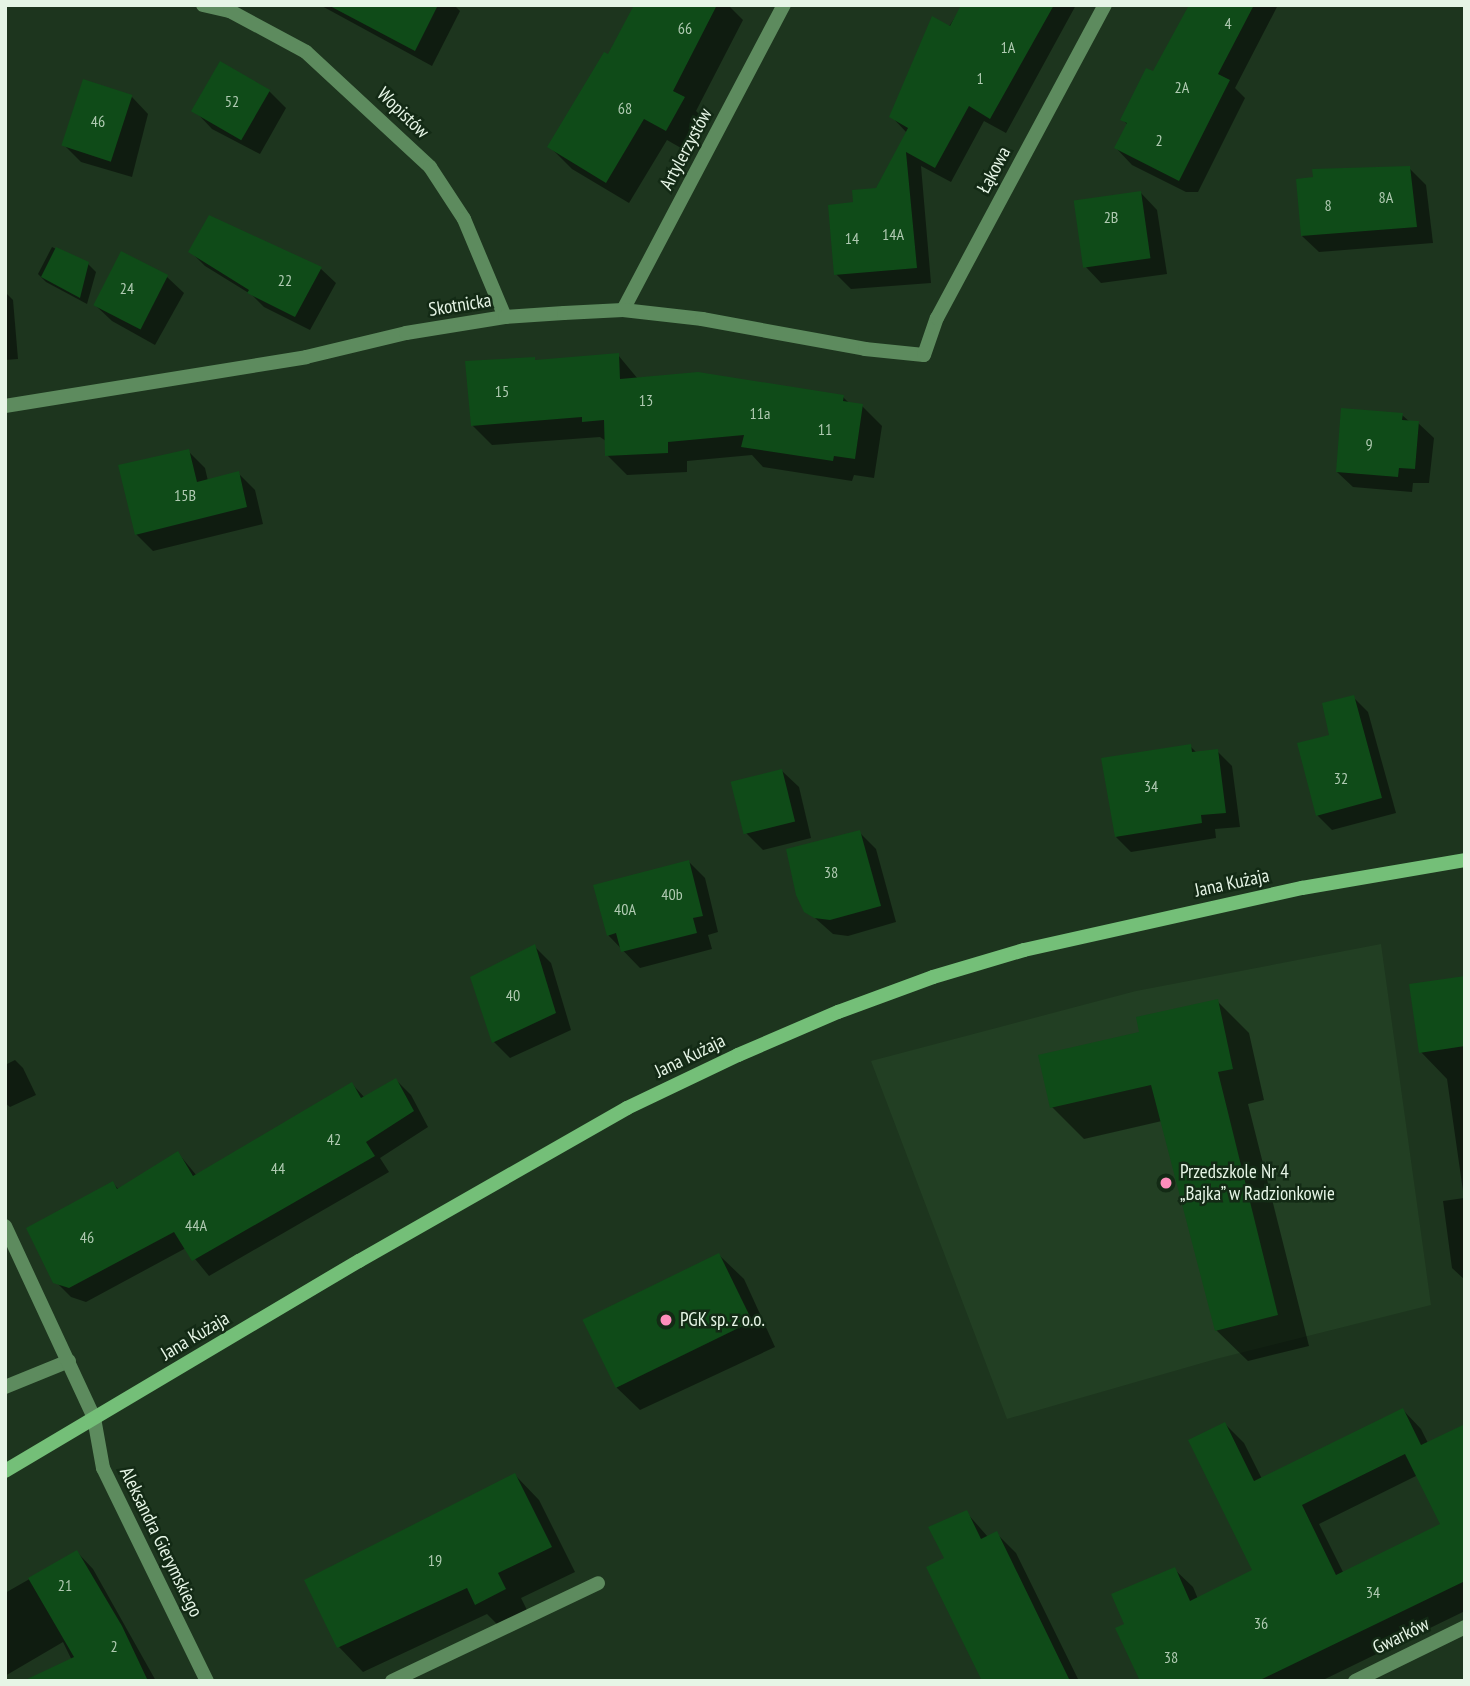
<!DOCTYPE html>
<meta charset="utf-8">
<style>
body{margin:0}
#map{position:relative;width:1470px;height:1686px;overflow:hidden;background:#1d351e;font-family:"PT Sans Narrow",sans-serif}
div>[style]{position:absolute}
.built>*{inset:0;background:#223f23}
.shadow>*{inset:0;background:#0007}
.building>*{inset:0;background:#0f4b18;transform-origin:0 0}
.lane>*{height:14px;margin:-7px;padding:0 7px;transform-origin:7px;border-radius:7px;background:#5d8b5e}
.street>*{height:14px;margin:-7px;padding:0 7px;transform-origin:7px;border-radius:7px;background:#5d8b5e}
.secondary>*{height:14px;margin:-7px;padding:0 7px;transform-origin:7px;border-radius:7px;background:#74bf78}
.dots>*{width:19px;height:19px;translate:-50% -50%;box-sizing:border-box;border:4px solid #132a15;border-radius:50%}
span{translate:-50% -50%;white-space:nowrap;text-align:center;line-height:1.15;-webkit-text-stroke:5px #132a15;paint-order:stroke}
.number-label{font-size:16px;color:#b0cab2}
.number-label span{-webkit-text-stroke-width:0}
.street-label{font-size:19px;color:#e6f5e6}
.poi-label{font-size:19px;color:#e6f5e6}
.left{translate:0 -50%;text-align:left}
.frame{position:absolute;inset:0;border:7px solid #e6f5e6;pointer-events:none}
</style>
<div id="map">
<div class="built">
<div style="clip-path:polygon(1381px 944px,1431px 1305px,1216px 1359px,1007px 1419px,871px 1061px,1136px 991px)"></div>
</div>
<div class="shadow">
<div style="clip-path:polygon(320px 5px,454px 5px,460px 11px,432px 66px)"></div>
<div style="clip-path:polygon(636px 5px,728px 5px,743px 20px,696px 111px,706px 121px,688px 152px,667px 140px,629px 203px,572px 169px,550px 147px,609px 57px)"></div>
<div style="clip-path:polygon(963px 5px,1076px 5px,1006px 133px,984px 121px,951px 182px,921px 166px,931px 283px,851px 289px,836px 274px,855px 204px,877px 190px,907px 133px,891px 116px)"></div>
<div style="clip-path:polygon(1190px 5px,1278px 5px,1235px 88px,1245px 98px,1198px 192px,1186px 192px,1132px 165px,1116px 148px,1128px 125px,1122px 119px,1154px 74px)"></div>
<div style="clip-path:polygon(269px 91px,286px 108px,260px 154px,212px 129px,196px 112px)"></div>
<div style="clip-path:polygon(132px 97px,148px 114px,132px 177px,81px 162px,64px 145px)"></div>
<div style="clip-path:polygon(1409px 168px,1426px 185px,1433px 243px,1319px 252px,1302px 236px,1315px 178px)"></div>
<div style="clip-path:polygon(1141px 193px,1157px 210px,1167px 274px,1101px 283px,1085px 266px)"></div>
<div style="clip-path:polygon(210px 217px,321px 269px,336px 283px,310px 330px,264px 307px,252px 295px,205px 266px,190px 251px)"></div>
<div style="clip-path:polygon(52px 247px,88px 264px,96px 272px,87px 304px,46px 282px,38px 274px)"></div>
<div style="clip-path:polygon(167px 277px,184px 293px,155px 345px,112px 321px,95px 305px)"></div>
<div style="clip-path:polygon(5px 292px,13px 300px,18px 359px,5px 360px)"></div>
<div style="clip-path:polygon(618px 355px,638px 379px,843px 397px,849px 403px,862px 406px,882px 426px,874px 478px,854px 475px,852px 481px,763px 467px,752px 455px,687px 461px,687px 472px,627px 475px,607px 455px,606px 441px,600px 437px,492px 445px,472px 425px,534px 359px,537px 362px)"></div>
<div style="clip-path:polygon(1402px 415px,1410px 422px,1418px 423px,1434px 438px,1429px 483px,1413px 483px,1412px 492px,1353px 487px,1337px 472px)"></div>
<div style="clip-path:polygon(188px 451px,205px 468px,208px 481px,238px 473px,255px 490px,263px 524px,153px 551px,136px 534px)"></div>
<div style="clip-path:polygon(1353px 697px,1368px 712px,1396px 813px,1332px 830px,1317px 815px)"></div>
<div style="clip-path:polygon(1190px 746px,1197px 753px,1217px 751px,1232px 766px,1240px 827px,1215px 829px,1216px 838px,1131px 852px,1116px 837px)"></div>
<div style="clip-path:polygon(782px 771px,799px 787px,811px 838px,763px 850px,746px 833px)"></div>
<div style="clip-path:polygon(859px 832px,876px 849px,896px 922px,848px 936px,833px 934px,806px 910px)"></div>
<div style="clip-path:polygon(689px 862px,705px 878px,718px 932px,708px 935px,712px 949px,640px 968px,608px 935px)"></div>
<div style="clip-path:polygon(534px 946px,551px 963px,571px 1030px,510px 1058px,494px 1042px)"></div>
<div style="clip-path:polygon(1465px 978px,1465px 1280px,1452px 1268px,1443px 1201px,1464px 1198px,1447px 1079px,1421px 1052px)"></div>
<div style="clip-path:polygon(1217px 1001px,1249px 1033px,1264px 1100px,1248px 1104px,1309px 1346px,1248px 1361px,1216px 1330px,1162px 1121px,1084px 1139px,1052px 1107px,1141px 1033px)"></div>
<div style="clip-path:polygon(15px 1060px,23px 1068px,36px 1095px,10px 1107px,5px 1103px,5px 1065px)"></div>
<div style="clip-path:polygon(396px 1080px,411px 1095px,428px 1127px,380px 1158px,389px 1172px,209px 1276px,186px 1248px,86px 1302px,71px 1297px,55px 1281px,113px 1183px,119px 1190px,178px 1153px,197px 1176px,352px 1084px,365px 1098px)"></div>
<div style="clip-path:polygon(719px 1255px,744px 1279px,775px 1347px,640px 1410px,615px 1386px)"></div>
<div style="clip-path:polygon(evenodd,1403px 1410px,1421px 1429px,1428px 1443px,1465px 1426px,1465px 1611px,1321px 1681px,1141px 1681px,1126px 1625px,1174px 1569px,1193px 1587px,1198px 1599px,1255px 1571px,1225px 1424px,1244px 1443px,1262px 1479px,1403px 1410px,1418px 1475px,1442px 1525px,1344px 1574px,1319px 1524px,1418px 1475px)"></div>
<div style="clip-path:polygon(515px 1475px,539px 1500px,575px 1572px,521px 1598px,529px 1614px,501px 1628px,487px 1614px,363px 1672px,339px 1647px)"></div>
<div style="clip-path:polygon(966px 1512px,988px 1537px,996px 1533px,1016px 1553px,1079px 1681px,984px 1681px,946px 1559px)"></div>
<div style="clip-path:polygon(77px 1552px,93px 1569px,156px 1681px,82px 1681px,63px 1642px,5px 1676px,5px 1593px)"></div>
</div>
<div class="building">
<div style="clip-path:polygon(328px 5px,438px 5px,415px 51px)"></div>
<div style="clip-path:polygon(634px 5px,717px 5px,673px 91px,685px 97px,666px 131px,644px 119px,606px 183px,547px 147px,604px 52px,608px 54px)"></div>
<div style="clip-path:polygon(961px 5px,1054px 5px,990px 119px,969px 106px,935px 168px,906px 152px,917px 268px,834px 275px,828px 205px,853px 202px,852px 190px,876px 188px,908px 128px,889px 117px,932px 16px,950px 26px)"></div>
<div style="clip-path:polygon(1189px 5px,1254px 5px,1218px 74px,1230px 80px,1179px 181px,1114px 148px,1127px 123px,1120px 120px,1146px 68px,1153px 71px)"></div>
<div style="left:220px;top:61px;width:58px;height:58px;rotate:30deg"></div>
<div style="left:83px;top:79px;width:52px;height:70px;rotate:18deg"></div>
<div style="clip-path:polygon(1410px 166px,1417px 227px,1301px 236px,1296px 179px,1313px 177px,1312px 169px)"></div>
<div style="left:1141px;top:191px;width:68px;height:68px;rotate:82deg"></div>
<div style="clip-path:polygon(209px 215px,322px 267px,295px 317px,247px 293px,249px 290px,188px 252px)"></div>
<div style="clip-path:polygon(56px 247px,89px 262px,80px 298px,41px 277px)"></div>
<div style="left:121px;top:251px;width:53px;height:61px;rotate:27deg"></div>
<div style="clip-path:polygon(619px 353px,620px 379px,698px 372px,844px 395px,843px 401px,863px 404px,855px 459px,834px 456px,833px 461px,741px 447px,744px 435px,668px 442px,668px 453px,605px 456px,604px 420px,582px 422px,582px 417px,471px 426px,465px 361px,535px 357px,535px 360px)"></div>
<div style="clip-path:polygon(1341px 408px,1403px 413px,1402px 420px,1419px 421px,1415px 469px,1399px 468px,1398px 477px,1336px 472px)"></div>
<div style="clip-path:polygon(189px 449px,197px 482px,239px 471px,247px 507px,135px 535px,118px 465px)"></div>
<div style="clip-path:polygon(1354px 695px,1382px 798px,1316px 816px,1297px 743px,1329px 735px,1322px 703px)"></div>
<div style="clip-path:polygon(1191px 744px,1192px 752px,1218px 749px,1226px 813px,1201px 815px,1202px 823px,1115px 837px,1101px 758px)"></div>
<div style="left:782px;top:769px;width:54px;height:53px;rotate:76deg"></div>
<div style="clip-path:polygon(860px 830px,881px 906px,830px 920px,814px 918px,804px 912px,796px 895px,786px 849px)"></div>
<div style="clip-path:polygon(689px 860px,703px 916px,693px 918px,697px 933px,621px 952px,616px 933px,607px 936px,593px 885px)"></div>
<div style="clip-path:polygon(535px 944px,556px 1013px,492px 1043px,470px 977px)"></div>
<div style="clip-path:polygon(1465px 976px,1465px 1046px,1419px 1053px,1409px 984px)"></div>
<div style="clip-path:polygon(1218px 999px,1233px 1069px,1218px 1072px,1278px 1315px,1215px 1331px,1151px 1085px,1050px 1108px,1038px 1055px,1139px 1032px,1136px 1017px)"></div>
<div style="clip-path:polygon(396px 1078px,414px 1111px,366px 1142px,375px 1156px,192px 1261px,174px 1232px,69px 1288px,53px 1283px,26px 1228px,113px 1181px,117px 1189px,178px 1151px,193px 1176px,352px 1082px,361px 1098px)"></div>
<div style="left:719px;top:1253px;width:76px;height:152px;rotate:64deg"></div>
<div style="clip-path:polygon(evenodd,1403px 1408px,1421px 1445px,1465px 1424px,1465px 1581px,1258px 1681px,1140px 1681px,1115px 1628px,1124px 1624px,1111px 1594px,1175px 1567px,1190px 1601px,1252px 1570px,1188px 1440px,1225px 1422px,1254px 1481px,1403px 1408px,1405px 1454px,1440px 1524px,1336px 1575px,1302px 1505px,1405px 1454px)"></div>
<div style="clip-path:polygon(515px 1473px,552px 1547px,498px 1573px,506px 1589px,475px 1605px,467px 1588px,337px 1648px,304px 1580px)"></div>
<div style="clip-path:polygon(967px 1510px,981px 1539px,997px 1531px,1070px 1681px,982px 1681px,926px 1567px,944px 1558px,928px 1527px)"></div>
<div style="clip-path:polygon(77px 1550px,122px 1626px,148px 1681px,23px 1681px,74px 1657px,28px 1578px)"></div>
</div>
<div class="lane">
<div style="left:5px;top:1387px;width:69px;rotate:-22.1deg"></div>
<div style="left:392px;top:1681px;width:228px;rotate:-25.4deg"></div>
</div>
<div class="street">
<div style="left:203px;top:5px;width:28px;rotate:13deg"></div>
<div style="left:230px;top:11px;width:86px;rotate:28.3deg"></div>
<div style="left:306px;top:52px;width:169px;rotate:42.8deg"></div>
<div style="left:430px;top:167px;width:62px;rotate:56.8deg"></div>
<div style="left:464px;top:219px;width:106px;rotate:67.3deg"></div>
<div style="left:623px;top:310px;width:345px;rotate:-62.2deg"></div>
<div style="left:5px;top:406px;width:305px;rotate:-9.2deg"></div>
<div style="left:306px;top:357px;width:103px;rotate:-13.5deg"></div>
<div style="left:406px;top:333px;width:100px;rotate:-9.2deg"></div>
<div style="left:505px;top:317px;width:59px;rotate:-3.9deg"></div>
<div style="left:564px;top:313px;width:59px;rotate:-2.9deg"></div>
<div style="left:623px;top:310px;width:80px;rotate:6.5deg"></div>
<div style="left:702px;top:319px;width:166px;rotate:10.4deg"></div>
<div style="left:865px;top:349px;width:59px;rotate:5.8deg"></div>
<div style="left:924px;top:355px;width:39px;rotate:-71deg"></div>
<div style="left:937px;top:318px;width:355px;rotate:-61.8deg"></div>
<div style="left:5px;top:1226px;width:212px;rotate:65.1deg"></div>
<div style="left:94px;top:1418px;width:51px;rotate:79.8deg"></div>
<div style="left:103px;top:1468px;width:237px;rotate:64deg"></div>
<div style="left:1355px;top:1681px;width:123px;rotate:-26.1deg"></div>
</div>
<div class="secondary">
<div style="left:5px;top:1471px;width:412px;rotate:-30.7deg"></div>
<div style="left:359px;top:1261px;width:309px;rotate:-29.7deg"></div>
<div style="left:627px;top:1108px;width:123px;rotate:-25.5deg"></div>
<div style="left:738px;top:1055px;width:109px;rotate:-23.3deg"></div>
<div style="left:838px;top:1012px;width:101px;rotate:-20.2deg"></div>
<div style="left:933px;top:977px;width:95px;rotate:-16.5deg"></div>
<div style="left:1024px;top:950px;width:285px;rotate:-12.6deg"></div>
<div style="left:1302px;top:888px;width:165px;rotate:-9.7deg"></div>
</div>
<div class="dots">
<div style="left:1166px;top:1183px;background:#fe8ebc"></div>
<div style="left:666px;top:1320px;background:#fe8ebc"></div>
</div>
<div class="number-label">
<span style="left:1228px;top:23px">4</span>
<span style="left:685px;top:28px">66</span>
<span style="left:1008px;top:47px">1A</span>
<span style="left:980px;top:78px">1</span>
<span style="left:1182px;top:87px">2A</span>
<span style="left:232px;top:101px">52</span>
<span style="left:625px;top:108px">68</span>
<span style="left:98px;top:121px">46</span>
<span style="left:1159px;top:140px">2</span>
<span style="left:1386px;top:197px">8A</span>
<span style="left:1328px;top:205px">8</span>
<span style="left:1111px;top:217px">2B</span>
<span style="left:893px;top:234px">14A</span>
<span style="left:852px;top:238px">14</span>
<span style="left:285px;top:280px">22</span>
<span style="left:127px;top:288px">24</span>
<span style="left:502px;top:391px">15</span>
<span style="left:646px;top:400px">13</span>
<span style="left:760px;top:413px">11a</span>
<span style="left:825px;top:429px">11</span>
<span style="left:1369px;top:444px">9</span>
<span style="left:185px;top:495px">15B</span>
<span style="left:1341px;top:778px">32</span>
<span style="left:1151px;top:786px">34</span>
<span style="left:831px;top:872px">38</span>
<span style="left:672px;top:894px">40b</span>
<span style="left:625px;top:909px">40A</span>
<span style="left:513px;top:995px">40</span>
<span style="left:334px;top:1139px">42</span>
<span style="left:278px;top:1168px">44</span>
<span style="left:196px;top:1225px">44A</span>
<span style="left:87px;top:1237px">46</span>
<span style="left:435px;top:1560px">19</span>
<span style="left:65px;top:1585px">21</span>
<span style="left:1373px;top:1592px">34</span>
<span style="left:1261px;top:1623px">36</span>
<span style="left:114px;top:1646px">2</span>
<span style="left:1171px;top:1657px">38</span>
</div>
<div class="street-label">
<span style="left:403px;top:113px;rotate:44deg">Wopistów</span>
<span style="left:686px;top:149px;rotate:-62deg">Artylerzystów</span>
<span style="left:994px;top:170px;rotate:-62deg">Łąkowa</span>
<span style="left:460px;top:305px;rotate:-9deg">Skotnicka</span>
<span style="left:1232px;top:883px;rotate:-12deg">Jana Kużaja</span>
<span style="left:690px;top:1056px;rotate:-26deg">Jana Kużaja</span>
<span style="left:195px;top:1336px;rotate:-31deg">Jana Kużaja</span>
<span style="left:161px;top:1542px;rotate:64deg">Aleksandra Gierymskiego</span>
<span style="left:1401px;top:1636px;rotate:-26deg">Gwarków</span>
</div>
<div class="poi-label">
<span class="left" style="left:1180px;top:1183px">Przedszkole Nr 4<br>„Bajka” w Radzionkowie</span>
<span class="left" style="left:680px;top:1320px">PGK sp. z o.o.</span>
</div>
<div class="frame"></div>
</div>
